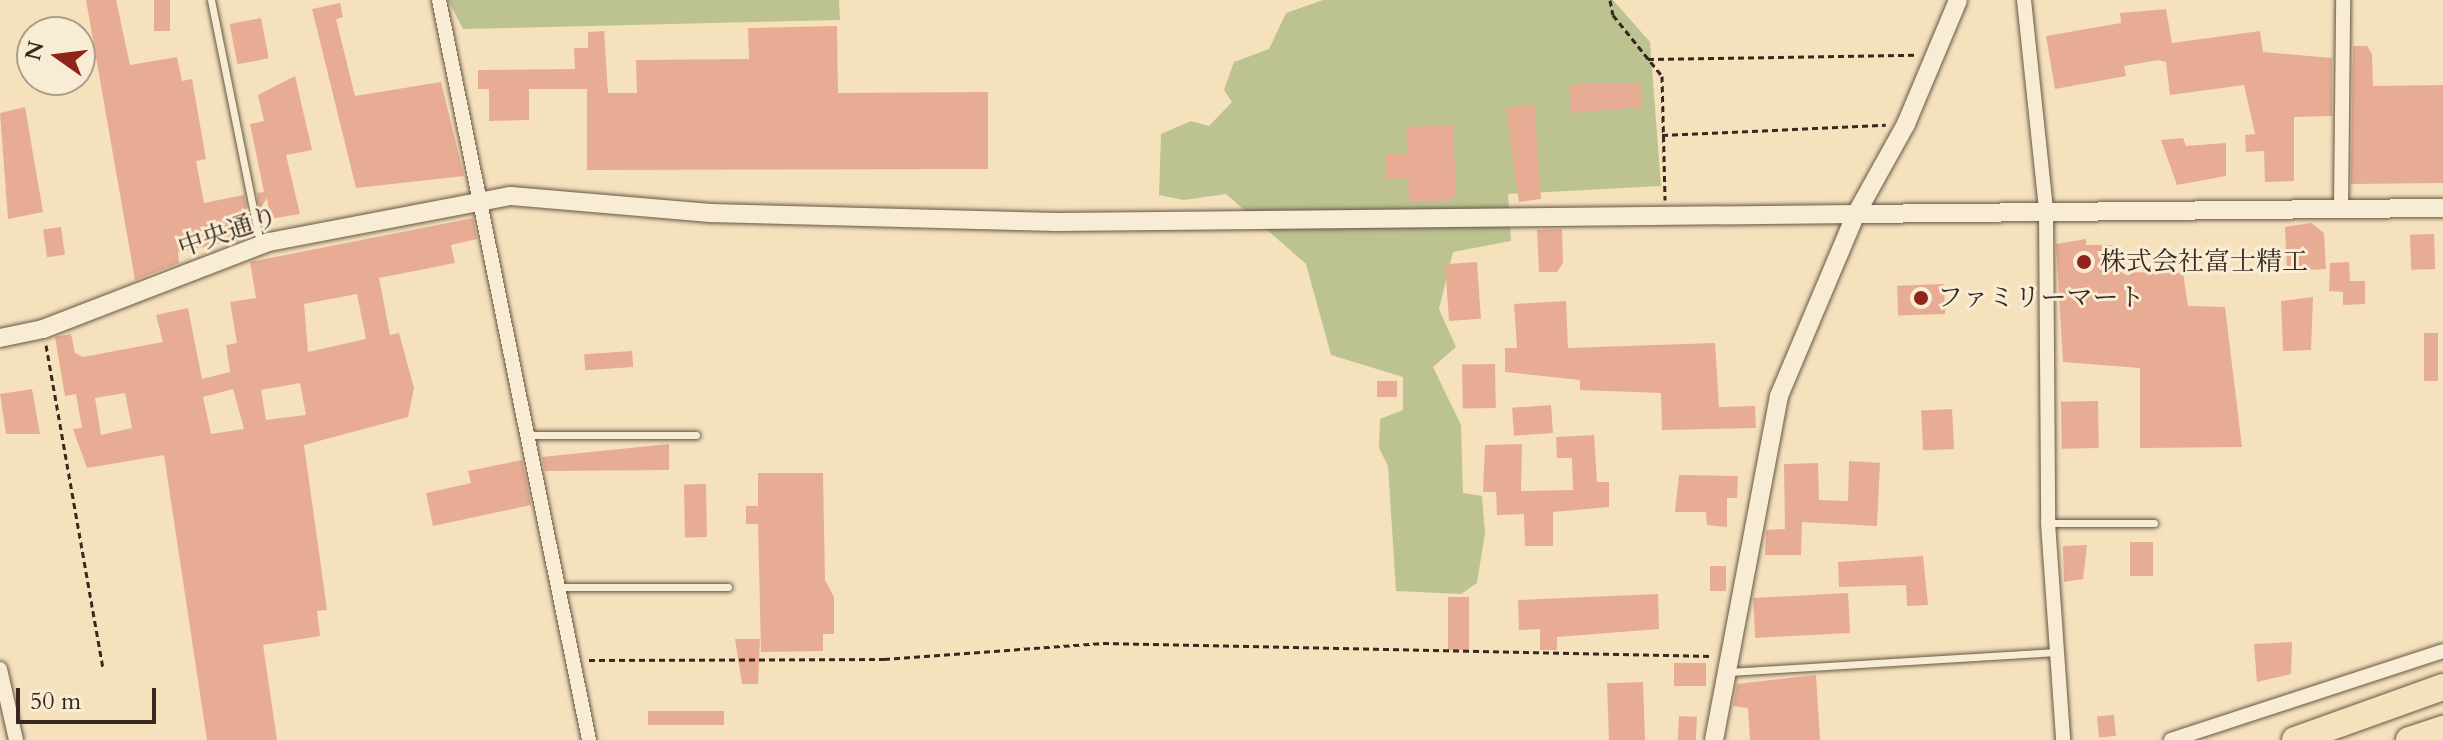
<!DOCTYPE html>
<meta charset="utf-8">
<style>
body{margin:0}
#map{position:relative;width:2443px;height:740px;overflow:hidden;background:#f5e2bd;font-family:Cardo,"Noto Serif JP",serif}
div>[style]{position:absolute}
.green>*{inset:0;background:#bcc391}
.building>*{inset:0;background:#e7ac93;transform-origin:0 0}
.path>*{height:3px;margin-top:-1.5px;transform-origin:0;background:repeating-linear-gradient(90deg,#38281f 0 6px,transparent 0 10px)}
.roads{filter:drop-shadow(0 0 2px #675646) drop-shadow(0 0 2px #675646)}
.service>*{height:7px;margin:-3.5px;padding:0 3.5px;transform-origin:3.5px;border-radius:3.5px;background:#f8ecd4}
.minor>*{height:14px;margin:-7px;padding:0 7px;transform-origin:7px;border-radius:7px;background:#f8ecd4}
.tertiary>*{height:18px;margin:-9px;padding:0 9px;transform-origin:9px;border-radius:9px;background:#f8ecd4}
.motorway>*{height:26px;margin:-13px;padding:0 13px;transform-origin:13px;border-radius:13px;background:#f5e2bd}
.dots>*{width:22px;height:22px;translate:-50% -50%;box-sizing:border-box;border:4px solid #f8ecd4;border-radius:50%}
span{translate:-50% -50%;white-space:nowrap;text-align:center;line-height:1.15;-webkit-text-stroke:6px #f8ecd4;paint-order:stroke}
.street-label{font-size:26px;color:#38281f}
.poi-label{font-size:26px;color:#38281f}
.left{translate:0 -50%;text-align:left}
.north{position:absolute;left:16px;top:16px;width:80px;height:80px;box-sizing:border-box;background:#f8ecd4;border:2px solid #ab9e8c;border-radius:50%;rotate:284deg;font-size:22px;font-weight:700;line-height:32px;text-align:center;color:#38281f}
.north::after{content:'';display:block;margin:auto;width:28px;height:36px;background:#8f2418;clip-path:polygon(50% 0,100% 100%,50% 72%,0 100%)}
.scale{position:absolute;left:16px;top:688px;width:140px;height:36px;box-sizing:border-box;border:4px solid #38281f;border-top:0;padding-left:10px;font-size:24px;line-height:28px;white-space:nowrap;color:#38281f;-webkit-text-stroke:6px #f8ecd4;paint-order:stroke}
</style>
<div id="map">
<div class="green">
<div style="clip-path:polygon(448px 0,839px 0,840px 20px,463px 29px)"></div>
<div style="clip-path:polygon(1323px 0,1613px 0,1650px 42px,1661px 186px,1508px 194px,1511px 241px,1453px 252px,1439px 309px,1456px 347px,1433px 367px,1461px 425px,1463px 493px,1482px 496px,1485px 533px,1477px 583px,1461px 594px,1396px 591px,1388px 466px,1379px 448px,1380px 419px,1403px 410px,1403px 377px,1331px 355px,1306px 264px,1226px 194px,1184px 200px,1159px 195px,1161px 134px,1191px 121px,1209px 126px,1232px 102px,1224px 90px,1234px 62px,1269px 49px,1286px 13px)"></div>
</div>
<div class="building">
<div style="clip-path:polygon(86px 0,116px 0,130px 65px,177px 57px,182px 81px,192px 79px,206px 159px,196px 161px,204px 203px,244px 195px,250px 224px,239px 240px,178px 252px,179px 263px,135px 280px)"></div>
<div style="left:154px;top:0;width:16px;height:31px"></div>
<div style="clip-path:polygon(340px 3px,343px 17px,336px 19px,355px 96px,441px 82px,464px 176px,356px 188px,312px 9px)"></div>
<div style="clip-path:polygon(2166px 9px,2172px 43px,2260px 31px,2263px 52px,2332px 58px,2332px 116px,2294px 117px,2294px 181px,2265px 182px,2264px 151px,2246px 152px,2245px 135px,2255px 134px,2244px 85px,2170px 95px,2166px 62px,2158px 60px,2124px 66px,2126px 76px,2055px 89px,2046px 36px,2121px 23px,2120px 13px)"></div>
<div style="left:261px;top:18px;width:41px;height:32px;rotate:79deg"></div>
<div style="clip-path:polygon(837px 26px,838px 93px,988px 92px,988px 169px,587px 170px,587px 89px,529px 89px,529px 120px,489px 121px,489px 89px,478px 89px,478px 70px,575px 69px,574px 48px,588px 48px,588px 32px,604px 31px,608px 93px,637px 93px,636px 60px,749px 59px,748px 28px)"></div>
<div style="clip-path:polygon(2353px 46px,2367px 46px,2372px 54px,2373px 86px,2443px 85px,2443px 183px,2351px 184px)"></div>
<div style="clip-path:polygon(295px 76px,312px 150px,286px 155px,300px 214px,270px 219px,267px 198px,260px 209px,257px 193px,264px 192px,250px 124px,264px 121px,258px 95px)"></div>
<div style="clip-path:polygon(1592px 83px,1640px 84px,1642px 107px,1571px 113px,1569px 85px)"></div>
<div style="clip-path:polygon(1534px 104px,1541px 199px,1519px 202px,1506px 108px)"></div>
<div style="clip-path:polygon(25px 107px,43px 212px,8px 219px,0 113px)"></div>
<div style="clip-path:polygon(1453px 125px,1456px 194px,1448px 201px,1409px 202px,1408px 178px,1386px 179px,1385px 153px,1407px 153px,1406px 127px)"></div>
<div style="clip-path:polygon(2183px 138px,2186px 146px,2226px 143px,2226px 176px,2177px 185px,2161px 140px)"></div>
<div style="clip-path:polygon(evenodd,473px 218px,477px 239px,451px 245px,455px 263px,379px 278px,390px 335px,399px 333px,414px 388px,408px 417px,304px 445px,327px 610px,317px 611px,320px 636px,263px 645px,277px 740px,207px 740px,164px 455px,87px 468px,73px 429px,82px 428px,76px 394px,65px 396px,55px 337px,71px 334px,75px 353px,83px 357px,163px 342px,156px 315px,188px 308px,202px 379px,230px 372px,226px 345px,237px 343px,230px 302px,256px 298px,250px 262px,473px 218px,357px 294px,366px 339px,308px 352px,304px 304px,357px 294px,473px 218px,300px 383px,306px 415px,266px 420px,261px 390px,300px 383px,473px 218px,233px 389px,244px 429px,211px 434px,203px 397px,233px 389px,473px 218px,125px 393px,132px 428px,101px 435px,95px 398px,125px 393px)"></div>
<div style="clip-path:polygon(2311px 223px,2324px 233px,2326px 269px,2287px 271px,2285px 227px)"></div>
<div style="left:61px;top:227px;width:28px;height:18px;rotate:82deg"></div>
<div style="clip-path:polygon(1562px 229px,1563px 263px,1557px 272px,1539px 272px,1537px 230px)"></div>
<div style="left:2434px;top:234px;width:35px;height:24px;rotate:88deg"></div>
<div style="clip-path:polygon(2086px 239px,2086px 245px,2115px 245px,2115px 272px,2183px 273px,2188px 306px,2225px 307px,2242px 447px,2140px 448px,2140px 368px,2063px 362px,2056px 244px)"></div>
<div style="left:1477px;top:262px;width:57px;height:32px;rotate:86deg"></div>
<div style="clip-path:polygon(2349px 262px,2350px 281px,2365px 281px,2365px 304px,2343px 305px,2343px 292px,2329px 291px,2330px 263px)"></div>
<div style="left:1944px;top:284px;width:30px;height:47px;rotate:88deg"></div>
<div style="clip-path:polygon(2313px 297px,2311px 350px,2283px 351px,2281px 301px)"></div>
<div style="clip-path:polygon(1566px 301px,1568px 348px,1715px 343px,1719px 407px,1755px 406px,1756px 428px,1662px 430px,1661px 393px,1580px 390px,1580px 380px,1505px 372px,1505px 348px,1517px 348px,1514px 304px)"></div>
<div style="left:2424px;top:333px;width:14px;height:48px"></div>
<div style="left:632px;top:351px;width:16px;height:48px;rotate:86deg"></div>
<div style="left:1495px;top:364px;width:44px;height:33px;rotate:89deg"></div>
<div style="left:1377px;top:381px;width:20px;height:16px"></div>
<div style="clip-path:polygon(32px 389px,40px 434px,6px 434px,0 394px)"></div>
<div style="left:2098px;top:401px;width:47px;height:37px;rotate:89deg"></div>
<div style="left:1551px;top:405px;width:28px;height:39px;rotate:86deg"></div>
<div style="left:1952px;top:409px;width:40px;height:31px;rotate:87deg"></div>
<div style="clip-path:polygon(1594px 435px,1597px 482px,1609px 482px,1609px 507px,1553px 512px,1553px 546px,1525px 546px,1524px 514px,1497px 515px,1496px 492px,1483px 492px,1485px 445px,1522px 444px,1521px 491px,1573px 490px,1572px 458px,1557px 458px,1556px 437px)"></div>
<div style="clip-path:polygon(669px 444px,669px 470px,545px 471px,542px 457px)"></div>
<div style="clip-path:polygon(522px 460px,531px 505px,433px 526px,426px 493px,471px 483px,468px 471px)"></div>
<div style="clip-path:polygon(1849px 461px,1880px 463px,1877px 526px,1802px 522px,1801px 555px,1765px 555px,1766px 530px,1785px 529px,1784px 464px,1818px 463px,1819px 500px,1848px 501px)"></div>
<div style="clip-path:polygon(758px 473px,823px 473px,825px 580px,834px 597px,834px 634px,823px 634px,823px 651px,761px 652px,758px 524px,746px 524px,746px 506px,758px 506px)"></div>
<div style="clip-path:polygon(1738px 476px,1737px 498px,1727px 498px,1727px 527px,1707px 525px,1706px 512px,1675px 512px,1679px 475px)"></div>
<div style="left:706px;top:484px;width:53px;height:22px;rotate:89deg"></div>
<div style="left:2130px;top:542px;width:23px;height:34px"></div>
<div style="clip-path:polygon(2087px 545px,2083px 579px,2064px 582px,2063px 546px)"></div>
<div style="clip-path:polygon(1923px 556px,1928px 605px,1907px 606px,1906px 585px,1839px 587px,1838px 562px)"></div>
<div style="left:1710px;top:566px;width:16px;height:25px"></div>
<div style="left:1848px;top:593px;width:40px;height:95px;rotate:87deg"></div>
<div style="clip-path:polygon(1658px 594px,1659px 629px,1557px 637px,1557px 650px,1540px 650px,1540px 629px,1519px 630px,1518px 600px)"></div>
<div style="left:1448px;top:597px;width:21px;height:53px"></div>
<div style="clip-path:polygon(735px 639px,760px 639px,758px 684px,742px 684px)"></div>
<div style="clip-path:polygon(2292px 642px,2291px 674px,2257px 682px,2254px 644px)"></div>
<div style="left:1674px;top:663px;width:32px;height:23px"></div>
<div style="clip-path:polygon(1816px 675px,1820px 740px,1750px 740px,1748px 708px,1733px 706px,1737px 684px)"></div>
<div style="left:1643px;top:682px;width:58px;height:36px;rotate:88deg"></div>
<div style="left:648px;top:711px;width:76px;height:14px"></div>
<div style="left:2114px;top:715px;width:21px;height:17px;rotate:85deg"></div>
<div style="left:1679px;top:716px;width:18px;height:24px;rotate:3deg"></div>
</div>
<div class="path">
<div style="left:1610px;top:0;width:15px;rotate:79deg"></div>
<div style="left:1613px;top:15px;width:78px;rotate:51.2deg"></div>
<div style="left:1662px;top:76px;width:124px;rotate:88.6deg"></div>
<div style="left:1648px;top:59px;width:268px;rotate:-0.9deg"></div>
<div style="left:1662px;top:135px;width:224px;rotate:-2.6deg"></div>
<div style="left:46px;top:345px;width:328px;rotate:80deg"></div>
<div style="left:589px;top:660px;width:295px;rotate:-0.2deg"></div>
<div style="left:884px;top:659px;width:220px;rotate:-4.2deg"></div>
<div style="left:1103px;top:643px;width:610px;rotate:1.22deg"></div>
</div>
<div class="roads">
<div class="service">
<div style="left:211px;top:0;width:248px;rotate:78.6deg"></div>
<div style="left:528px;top:435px;width:168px"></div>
<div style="left:2049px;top:523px;width:105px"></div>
<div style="left:559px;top:587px;width:169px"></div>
<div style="left:1728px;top:672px;width:330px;rotate:-3.5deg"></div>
</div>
<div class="minor">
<div style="left:439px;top:0;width:755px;rotate:78.54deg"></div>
<div style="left:2024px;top:0;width:210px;rotate:84deg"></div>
<div style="left:2046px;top:209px;width:314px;rotate:89.6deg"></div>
<div style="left:2048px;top:523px;width:218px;rotate:86deg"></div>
<div style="left:2341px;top:208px;width:208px;rotate:-89.4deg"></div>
<div style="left:0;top:669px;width:73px;rotate:77.3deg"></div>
<div style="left:2171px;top:740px;width:286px;rotate:-18.1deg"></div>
</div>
<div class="tertiary">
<div style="left:0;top:338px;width:44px;rotate:-11.8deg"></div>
<div style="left:43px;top:329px;width:242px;rotate:-21.1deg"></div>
<div style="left:269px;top:242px;width:246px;rotate:-10.8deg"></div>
<div style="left:511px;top:196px;width:200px;rotate:4.9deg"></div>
<div style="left:710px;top:213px;width:346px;rotate:1.5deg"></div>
<div style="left:1056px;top:222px;width:800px;rotate:-0.57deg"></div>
<div style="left:1856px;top:214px;width:103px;rotate:-60.9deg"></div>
<div style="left:1906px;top:124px;width:134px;rotate:-67.2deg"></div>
<div style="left:1714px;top:740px;width:350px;rotate:-79.3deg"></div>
<div style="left:1779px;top:396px;width:198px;rotate:-67.1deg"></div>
<div style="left:1856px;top:214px;width:587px;rotate:-0.59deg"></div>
</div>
<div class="motorway">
<div style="left:2295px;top:740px;width:157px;rotate:-19.7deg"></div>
<div style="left:2409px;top:740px;width:36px;rotate:-18deg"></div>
</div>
</div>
<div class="dots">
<div style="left:2084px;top:262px;background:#8f2418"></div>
<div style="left:1921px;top:298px;background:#8f2418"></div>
</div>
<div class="street-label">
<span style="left:228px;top:232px;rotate:-19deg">中央通り</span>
</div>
<div class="poi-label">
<span class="left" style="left:2100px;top:262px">株式会社富士精工</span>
<span class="left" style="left:1937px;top:298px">ファミリーマート</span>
</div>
<div class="north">N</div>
<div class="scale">50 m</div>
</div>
